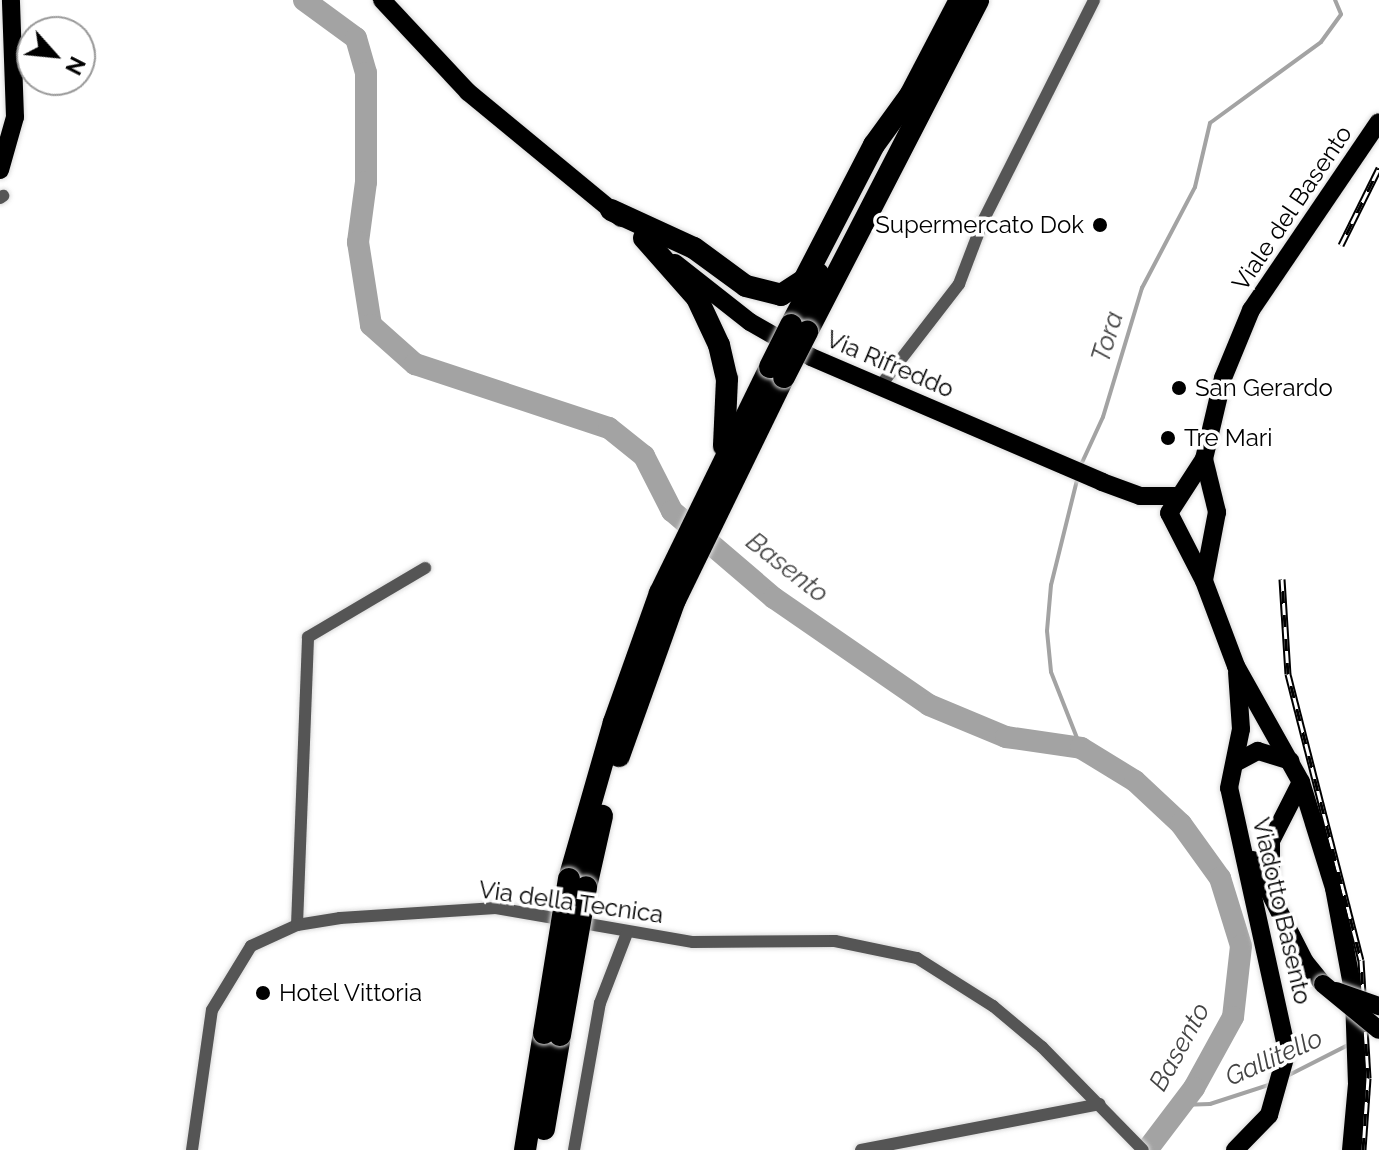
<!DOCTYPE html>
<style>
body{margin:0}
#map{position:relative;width:1379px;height:1150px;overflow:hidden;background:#fff;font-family:Raleway,sans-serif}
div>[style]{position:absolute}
.stream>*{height:4px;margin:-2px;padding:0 2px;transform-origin:2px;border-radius:2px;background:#a3a3a3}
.river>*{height:22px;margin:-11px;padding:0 11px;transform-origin:11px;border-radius:11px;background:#a3a3a3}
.roads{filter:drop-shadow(0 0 2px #dbdbdb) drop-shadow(0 0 2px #dbdbdb)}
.minor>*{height:12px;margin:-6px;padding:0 6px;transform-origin:6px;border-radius:6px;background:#555}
.primary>*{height:18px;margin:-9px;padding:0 9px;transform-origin:9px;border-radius:9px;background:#000}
.motorway>*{height:22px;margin:-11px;padding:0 11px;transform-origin:11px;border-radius:11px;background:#000}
.rail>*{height:7px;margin-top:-3.5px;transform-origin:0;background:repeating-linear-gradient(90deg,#fff 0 12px,#000 0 24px);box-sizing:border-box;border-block:2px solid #000}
.bridges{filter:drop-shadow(0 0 2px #dbdbdb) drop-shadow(0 0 2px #dbdbdb)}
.primary-bridge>*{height:18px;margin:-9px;padding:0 9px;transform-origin:9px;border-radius:9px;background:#000}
.motorway-bridge>*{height:22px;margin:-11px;padding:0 11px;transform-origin:11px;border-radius:11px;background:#000}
.dots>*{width:22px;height:22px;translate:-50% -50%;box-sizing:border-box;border:4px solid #fff;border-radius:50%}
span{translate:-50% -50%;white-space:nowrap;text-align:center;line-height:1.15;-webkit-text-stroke:7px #fff;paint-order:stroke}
.street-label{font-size:24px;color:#000}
.poi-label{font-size:24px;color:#000}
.right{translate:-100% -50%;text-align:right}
.left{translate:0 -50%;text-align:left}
.water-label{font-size:26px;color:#444;font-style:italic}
.north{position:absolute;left:16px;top:16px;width:80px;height:80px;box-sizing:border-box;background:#fff;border:2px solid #999;border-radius:50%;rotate:117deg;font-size:22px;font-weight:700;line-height:32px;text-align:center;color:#000}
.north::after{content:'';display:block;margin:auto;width:28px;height:36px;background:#000;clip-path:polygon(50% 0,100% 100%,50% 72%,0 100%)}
</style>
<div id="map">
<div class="stream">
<div style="left:1080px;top:467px;width:55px;rotate:-65.3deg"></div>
<div style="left:1103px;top:417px;width:135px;rotate:-73.2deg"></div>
<div style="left:1142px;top:288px;width:114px;rotate:-62.3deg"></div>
<div style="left:1195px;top:187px;width:66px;rotate:-76.8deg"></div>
<div style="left:1210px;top:123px;width:137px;rotate:-36.1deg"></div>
<div style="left:1321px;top:42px;width:34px;rotate:-54deg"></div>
<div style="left:1341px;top:14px;width:15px;rotate:-113deg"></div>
<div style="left:1078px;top:476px;width:112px;rotate:103.9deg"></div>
<div style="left:1051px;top:585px;width:46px;rotate:95deg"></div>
<div style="left:1047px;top:631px;width:41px;rotate:84.4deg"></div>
<div style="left:1051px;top:672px;width:82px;rotate:68.5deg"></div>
<div style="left:1287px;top:1076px;width:71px;rotate:-26.9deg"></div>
<div style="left:1181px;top:1105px;width:29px;rotate:-2deg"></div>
<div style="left:1210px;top:1104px;width:65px;rotate:-17.9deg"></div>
</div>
<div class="river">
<div style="left:304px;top:0;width:64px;rotate:36.2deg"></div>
<div style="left:356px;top:38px;width:36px;rotate:74deg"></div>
<div style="left:366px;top:73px;width:109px;rotate:90deg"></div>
<div style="left:366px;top:182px;width:61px;rotate:97.6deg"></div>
<div style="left:358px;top:242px;width:84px;rotate:81.1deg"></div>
<div style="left:371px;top:325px;width:59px;rotate:41.6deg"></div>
<div style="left:415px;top:364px;width:204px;rotate:18.3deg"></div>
<div style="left:609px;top:428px;width:45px;rotate:38.7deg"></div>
<div style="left:644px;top:456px;width:62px;rotate:63deg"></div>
<div style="left:672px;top:511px;width:134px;rotate:40.5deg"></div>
<div style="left:774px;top:598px;width:188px;rotate:34.6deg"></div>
<div style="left:929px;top:705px;width:83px;rotate:22.6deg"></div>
<div style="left:1006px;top:737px;width:76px;rotate:8.3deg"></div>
<div style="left:1081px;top:748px;width:63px;rotate:31.4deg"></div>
<div style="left:1135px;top:781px;width:63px;rotate:43.1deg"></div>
<div style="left:1181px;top:824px;width:67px;rotate:54.2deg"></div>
<div style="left:1220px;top:878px;width:71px;rotate:72.8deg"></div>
<div style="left:1241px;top:946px;width:71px;rotate:96.4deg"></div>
<div style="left:1233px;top:1017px;width:81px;rotate:118.8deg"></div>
<div style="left:1194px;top:1088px;width:78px;rotate:127.2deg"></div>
</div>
<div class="roads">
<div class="minor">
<div style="left:0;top:198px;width:4px;rotate:-34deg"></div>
<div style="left:881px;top:385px;width:128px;rotate:-52.3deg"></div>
<div style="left:959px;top:284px;width:67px;rotate:-69.1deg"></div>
<div style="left:983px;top:221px;width:247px;rotate:-63.3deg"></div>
<div style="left:297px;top:925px;width:288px;rotate:-87.8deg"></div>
<div style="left:308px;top:637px;width:136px;rotate:-30.5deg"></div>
<div style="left:192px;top:1150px;width:141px;rotate:-81.9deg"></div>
<div style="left:212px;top:1010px;width:75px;rotate:-58.6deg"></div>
<div style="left:251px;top:946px;width:51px;rotate:-24.5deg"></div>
<div style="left:297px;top:925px;width:44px;rotate:-9.2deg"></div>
<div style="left:340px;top:918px;width:156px;rotate:-3.7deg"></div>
<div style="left:496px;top:908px;width:200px;rotate:9.8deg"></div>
<div style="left:693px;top:942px;width:142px;rotate:-0.4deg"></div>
<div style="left:835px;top:941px;width:84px;rotate:11.7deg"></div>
<div style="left:917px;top:958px;width:90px;rotate:32.3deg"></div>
<div style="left:993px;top:1006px;width:64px;rotate:39.9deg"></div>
<div style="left:1042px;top:1047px;width:144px;rotate:45.6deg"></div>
<div style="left:574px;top:1150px;width:149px;rotate:-80deg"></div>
<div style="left:600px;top:1003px;width:75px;rotate:-68.9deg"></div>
<div style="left:861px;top:1150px;width:243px;rotate:-10.9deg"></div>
</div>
<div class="primary">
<div style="left:382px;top:0;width:126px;rotate:46.9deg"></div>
<div style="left:468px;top:92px;width:198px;rotate:39.5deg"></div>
<div style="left:0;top:170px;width:55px;rotate:-74.2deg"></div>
<div style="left:15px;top:117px;width:117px;rotate:-92deg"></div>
<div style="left:675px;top:263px;width:95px;rotate:38.2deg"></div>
<div style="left:750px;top:322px;width:70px;rotate:29.8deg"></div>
<div style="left:811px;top:357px;width:317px;rotate:23.2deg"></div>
<div style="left:1102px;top:482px;width:40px;rotate:20.2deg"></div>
<div style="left:1140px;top:496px;width:37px"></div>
<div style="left:1204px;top:459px;width:55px;rotate:76.2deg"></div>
<div style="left:1217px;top:512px;width:69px;rotate:100.8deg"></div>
<div style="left:1235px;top:763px;width:26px;rotate:-28deg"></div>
<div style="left:1258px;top:751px;width:34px;rotate:17deg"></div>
<div style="left:1253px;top:860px;width:114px;rotate:63deg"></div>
<div style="left:1305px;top:962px;width:28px;rotate:51deg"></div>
<div style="left:1271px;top:883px;width:42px;rotate:-90deg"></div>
<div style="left:1271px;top:841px;width:66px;rotate:-63deg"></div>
<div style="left:1235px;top:1150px;width:49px;rotate:-45.8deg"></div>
<div style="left:1269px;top:1115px;width:66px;rotate:-74.3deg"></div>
<div style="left:1287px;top:1051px;width:269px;rotate:-102.4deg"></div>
<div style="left:1229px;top:788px;width:60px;rotate:-78.5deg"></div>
<div style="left:1241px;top:729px;width:57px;rotate:-94deg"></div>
<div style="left:1351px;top:1150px;width:66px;rotate:-84.8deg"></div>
<div style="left:1357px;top:1084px;width:88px;rotate:-92deg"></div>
<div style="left:1354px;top:996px;width:110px;rotate:-100.5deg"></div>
<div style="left:1334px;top:888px;width:111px;rotate:-107.3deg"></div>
<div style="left:1301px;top:782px;width:133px;rotate:-119.3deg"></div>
<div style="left:1236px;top:666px;width:91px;rotate:-110.6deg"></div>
<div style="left:1204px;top:581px;width:76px;rotate:-117.2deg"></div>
<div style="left:1169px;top:513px;width:64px;rotate:-57.1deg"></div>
<div style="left:1204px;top:459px;width:83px;rotate:-76.8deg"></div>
<div style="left:1223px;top:378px;width:74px;rotate:-67.6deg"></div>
<div style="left:1251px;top:310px;width:227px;rotate:-55.8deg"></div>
</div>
<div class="motorway">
<div style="left:905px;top:105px;width:119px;rotate:-62.4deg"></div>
<div style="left:611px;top:210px;width:91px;rotate:24.6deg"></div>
<div style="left:694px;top:248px;width:64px;rotate:36.2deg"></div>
<div style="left:746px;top:286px;width:36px;rotate:14deg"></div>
<div style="left:781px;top:295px;width:27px;rotate:-33deg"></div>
<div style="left:804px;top:280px;width:152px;rotate:-62.6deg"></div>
<div style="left:874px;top:145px;width:63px;rotate:-54deg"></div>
<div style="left:644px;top:238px;width:80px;rotate:48.5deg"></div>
<div style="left:697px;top:298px;width:52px;rotate:64.9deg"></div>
<div style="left:719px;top:345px;width:35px;rotate:77deg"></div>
<div style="left:727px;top:379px;width:67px;rotate:92.6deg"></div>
<div style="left:791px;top:325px;width:58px;rotate:-62.1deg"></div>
<div style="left:807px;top:332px;width:373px;rotate:-62.7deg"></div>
<div style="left:619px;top:756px;width:166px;rotate:-70.3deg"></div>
<div style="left:675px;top:600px;width:248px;rotate:-64deg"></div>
<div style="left:569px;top:879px;width:163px;rotate:-74deg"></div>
<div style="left:614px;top:722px;width:137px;rotate:-70.4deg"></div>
<div style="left:660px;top:593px;width:251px;rotate:-64deg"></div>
<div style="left:586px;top:887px;width:73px;rotate:-77.3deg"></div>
<div style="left:544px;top:1129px;width:95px;rotate:-80.3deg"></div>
<div style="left:525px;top:1150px;width:119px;rotate:-80.8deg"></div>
</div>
</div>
<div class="rail">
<div style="left:1341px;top:245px;width:86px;rotate:-63.7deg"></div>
<div style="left:1282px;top:579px;width:95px;rotate:86.4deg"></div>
<div style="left:1288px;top:674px;width:295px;rotate:75.7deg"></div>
<div style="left:1361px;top:960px;width:118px;rotate:86.6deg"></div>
<div style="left:1368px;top:1078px;width:72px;rotate:94deg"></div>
</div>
<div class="bridges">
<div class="primary-bridge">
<div style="left:1323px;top:984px;width:72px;rotate:39.4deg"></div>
<div style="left:1336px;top:991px;width:46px;rotate:19.2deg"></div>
</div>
<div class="motorway-bridge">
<div style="left:770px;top:367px;width:47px;rotate:-63.4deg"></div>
<div style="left:784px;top:377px;width:51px;rotate:-62.9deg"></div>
<div style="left:544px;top:1033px;width:156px;rotate:-80.8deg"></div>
<div style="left:560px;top:1035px;width:150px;rotate:-80deg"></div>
</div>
</div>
<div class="dots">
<div style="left:1100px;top:225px;background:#000"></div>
<div style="left:1179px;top:388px;background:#000"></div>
<div style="left:1168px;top:438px;background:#000"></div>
<div style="left:263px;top:993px;background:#000"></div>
</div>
<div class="street-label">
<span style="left:1292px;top:208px;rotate:-56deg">Viale del Basento</span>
<span style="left:890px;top:364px;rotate:23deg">Via Rifreddo</span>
<span style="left:571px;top:902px;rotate:8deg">Via della Tecnica</span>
<span style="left:1282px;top:911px;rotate:77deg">Viadotto Basento</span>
</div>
<div class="poi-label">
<span class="right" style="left:1084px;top:225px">Supermercato Dok</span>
<span class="left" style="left:1195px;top:388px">San Gerardo</span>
<span class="left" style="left:1184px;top:438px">Tre Mari</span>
<span class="left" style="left:279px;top:993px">Hotel Vittoria</span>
</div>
<div class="water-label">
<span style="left:1108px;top:337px;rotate:-73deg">Tora</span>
<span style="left:787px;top:568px;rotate:38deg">Basento</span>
<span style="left:1180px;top:1047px;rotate:-61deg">Basento</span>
<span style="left:1274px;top:1058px;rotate:-24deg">Gallitello</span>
</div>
<div class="north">N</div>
</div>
